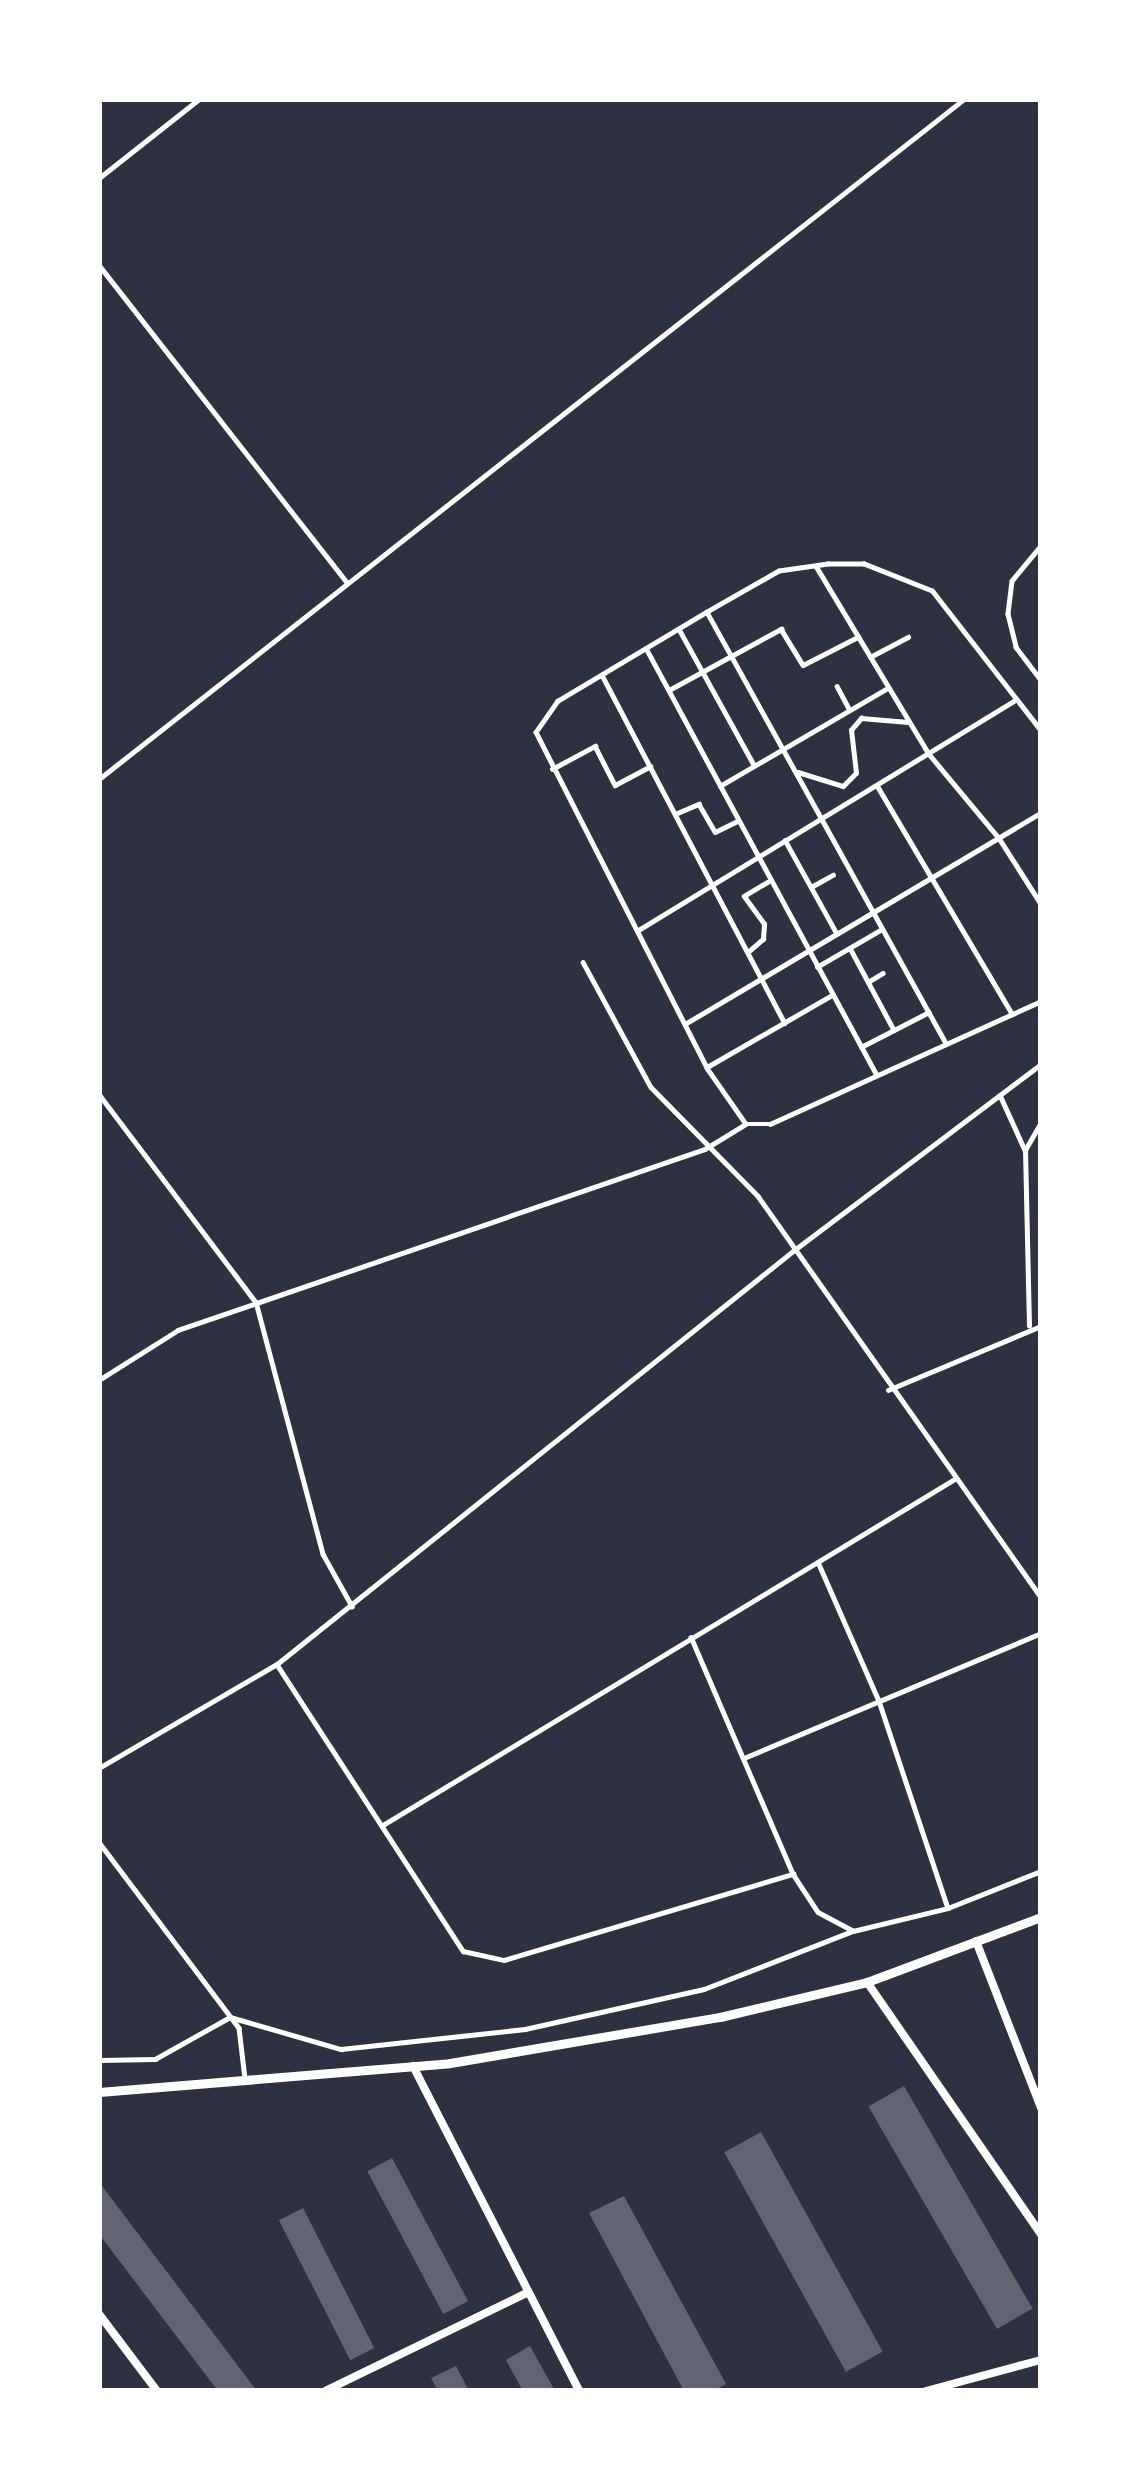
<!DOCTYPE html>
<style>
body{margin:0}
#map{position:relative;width:1140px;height:2490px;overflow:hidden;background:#2d3142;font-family:"Asap Condensed",sans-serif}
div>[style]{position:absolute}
.building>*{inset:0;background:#626471;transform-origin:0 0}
.service>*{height:4.5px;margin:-2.25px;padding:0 2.25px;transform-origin:2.25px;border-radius:2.25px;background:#fff}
.minor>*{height:8px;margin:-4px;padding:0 4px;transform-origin:4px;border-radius:4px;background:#fff}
.tertiary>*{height:9px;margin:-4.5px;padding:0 4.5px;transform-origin:4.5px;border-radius:4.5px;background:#fff}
span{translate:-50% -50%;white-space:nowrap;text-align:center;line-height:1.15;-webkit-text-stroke:9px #fff;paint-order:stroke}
.frame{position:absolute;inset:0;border:102px solid #fff;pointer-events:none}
</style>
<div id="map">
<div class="building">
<div style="left:904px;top:2086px;width:257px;height:41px;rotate:60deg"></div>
<div style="left:761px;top:2132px;width:251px;height:42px;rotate:61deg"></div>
<div style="left:392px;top:2158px;width:162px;height:28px;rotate:62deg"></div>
<div style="clip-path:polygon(99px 2182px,257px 2391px,218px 2391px,99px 2234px)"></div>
<div style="clip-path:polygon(624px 2196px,726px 2384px,713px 2391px,684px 2391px,589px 2213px)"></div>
<div style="left:303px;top:2208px;width:157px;height:27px;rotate:63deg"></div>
<div style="clip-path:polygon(530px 2346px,555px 2391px,523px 2391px,506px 2360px)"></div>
<div style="clip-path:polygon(456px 2366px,469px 2391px,438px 2391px,431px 2378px)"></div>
</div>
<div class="service">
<div style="left:99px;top:178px;width:127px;rotate:-38.3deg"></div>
<div style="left:99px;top:265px;width:402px;rotate:52deg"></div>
<div style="left:1041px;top:546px;width:45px;rotate:129.6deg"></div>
<div style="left:1012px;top:581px;width:33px;rotate:97deg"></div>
<div style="left:1008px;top:614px;width:34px;rotate:76deg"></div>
<div style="left:1016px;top:647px;width:41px;rotate:52.9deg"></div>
<div style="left:816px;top:566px;width:219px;rotate:59deg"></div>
<div style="left:929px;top:754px;width:109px;rotate:50.2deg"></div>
<div style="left:999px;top:838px;width:78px;rotate:57.5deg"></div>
<div style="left:707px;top:612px;width:491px;rotate:61deg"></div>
<div style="left:679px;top:629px;width:155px;rotate:61.1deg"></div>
<div style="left:646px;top:648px;width:485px;rotate:61.6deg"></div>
<div style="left:870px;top:657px;width:43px;rotate:-27.8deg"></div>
<div style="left:602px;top:675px;width:393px;rotate:62.3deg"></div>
<div style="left:837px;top:686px;width:26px;rotate:62deg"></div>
<div style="left:669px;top:690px;width:128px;rotate:-28.6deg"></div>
<div style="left:781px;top:629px;width:42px;rotate:58.6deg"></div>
<div style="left:803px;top:665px;width:62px;rotate:-27deg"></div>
<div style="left:1041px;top:731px;width:177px;rotate:-127.9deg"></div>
<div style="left:932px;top:591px;width:73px;rotate:-158.3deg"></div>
<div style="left:864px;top:564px;width:36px;rotate:180deg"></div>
<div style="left:828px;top:564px;width:49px;rotate:171.9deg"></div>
<div style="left:779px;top:571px;width:83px;rotate:150.3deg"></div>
<div style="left:707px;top:612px;width:174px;rotate:149.1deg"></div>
<div style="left:558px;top:701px;width:38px;rotate:125deg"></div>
<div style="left:536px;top:732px;width:377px;rotate:63deg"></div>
<div style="left:707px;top:1068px;width:68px;rotate:55.1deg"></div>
<div style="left:746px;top:1124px;width:24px"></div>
<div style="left:770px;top:1124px;width:298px;rotate:-24.4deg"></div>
<div style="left:552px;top:769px;width:49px;rotate:-28.1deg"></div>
<div style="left:595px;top:746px;width:44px;rotate:62.9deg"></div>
<div style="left:615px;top:785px;width:40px;rotate:-28deg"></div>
<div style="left:798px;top:772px;width:47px;rotate:17.3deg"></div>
<div style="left:843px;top:786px;width:18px;rotate:-45deg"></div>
<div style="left:856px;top:773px;width:43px;rotate:-96.6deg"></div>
<div style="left:851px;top:730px;width:16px;rotate:-50deg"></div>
<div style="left:861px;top:718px;width:47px;rotate:4.9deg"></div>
<div style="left:99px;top:779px;width:1100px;rotate:-38.17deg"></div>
<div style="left:720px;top:786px;width:192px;rotate:-30.3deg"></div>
<div style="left:878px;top:787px;width:264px;rotate:59.4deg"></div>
<div style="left:675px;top:814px;width:26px;rotate:-23deg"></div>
<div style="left:699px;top:804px;width:32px;rotate:60deg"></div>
<div style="left:715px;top:832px;width:25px;rotate:-26deg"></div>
<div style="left:785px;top:840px;width:107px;rotate:61deg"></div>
<div style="left:811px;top:887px;width:25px;rotate:-29deg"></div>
<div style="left:637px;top:931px;width:444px;rotate:-31.4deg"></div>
<div style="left:850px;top:948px;width:93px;rotate:61.8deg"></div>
<div style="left:748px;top:952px;width:20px;rotate:-41deg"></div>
<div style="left:763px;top:939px;width:15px;rotate:-86deg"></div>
<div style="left:764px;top:924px;width:34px;rotate:-126deg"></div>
<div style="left:744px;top:896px;width:27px;rotate:-31deg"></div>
<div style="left:583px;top:962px;width:142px;rotate:61.5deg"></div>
<div style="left:651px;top:1087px;width:153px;rotate:45.5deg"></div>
<div style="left:758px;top:1196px;width:491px;rotate:54.8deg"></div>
<div style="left:817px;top:967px;width:75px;rotate:-30.3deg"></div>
<div style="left:868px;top:982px;width:17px;rotate:-31deg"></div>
<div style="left:685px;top:1024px;width:414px;rotate:-30.7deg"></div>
<div style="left:861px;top:1047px;width:76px;rotate:-27.2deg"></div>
<div style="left:707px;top:1067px;width:144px;rotate:-29.9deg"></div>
<div style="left:99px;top:1094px;width:261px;rotate:53deg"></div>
<div style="left:256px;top:1302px;width:261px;rotate:75.1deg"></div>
<div style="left:323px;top:1554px;width:60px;rotate:60.9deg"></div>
<div style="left:1000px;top:1095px;width:60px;rotate:65.6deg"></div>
<div style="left:1029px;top:1326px;width:176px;rotate:-91.3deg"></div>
<div style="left:1025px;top:1150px;width:32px;rotate:-60deg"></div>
<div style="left:99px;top:1380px;width:93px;rotate:-32.3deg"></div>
<div style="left:178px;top:1330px;width:557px;rotate:-18.96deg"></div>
<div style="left:705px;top:1149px;width:46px;rotate:-31.6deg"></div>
<div style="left:888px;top:1390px;width:166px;rotate:-22.7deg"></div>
<div style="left:818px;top:1562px;width:152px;rotate:66.3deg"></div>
<div style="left:879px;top:1701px;width:218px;rotate:71.6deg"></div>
<div style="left:691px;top:1637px;width:258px;rotate:66.7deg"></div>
<div style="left:278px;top:1666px;width:340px;rotate:57deg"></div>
<div style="left:463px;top:1951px;width:42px;rotate:12.4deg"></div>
<div style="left:504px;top:1960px;width:302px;rotate:-16.6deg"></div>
<div style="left:793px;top:1874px;width:45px;rotate:56.7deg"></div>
<div style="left:818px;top:1912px;width:40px;rotate:28deg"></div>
<div style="left:853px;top:1931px;width:98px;rotate:-13.6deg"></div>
<div style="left:948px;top:1908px;width:100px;rotate:-21.7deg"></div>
<div style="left:744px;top:1758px;width:322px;rotate:-22.8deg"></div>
<div style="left:99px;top:1768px;width:206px;rotate:-30.3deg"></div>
<div style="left:277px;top:1664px;width:661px;rotate:-38.67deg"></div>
<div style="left:793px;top:1251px;width:311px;rotate:-37deg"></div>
<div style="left:383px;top:1825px;width:666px;rotate:-31.18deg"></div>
<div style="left:99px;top:1842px;width:233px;rotate:53deg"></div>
<div style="left:239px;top:2028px;width:50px;rotate:83.2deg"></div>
<div style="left:99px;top:2060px;width:56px;rotate:-1deg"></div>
<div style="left:155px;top:2059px;width:86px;rotate:-29.2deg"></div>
<div style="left:230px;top:2017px;width:116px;rotate:16.1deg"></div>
<div style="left:341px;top:2049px;width:185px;rotate:-6.2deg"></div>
<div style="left:525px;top:2029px;width:183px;rotate:-12.6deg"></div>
<div style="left:704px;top:1989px;width:160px;rotate:-21.3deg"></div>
</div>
<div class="minor">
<div style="left:976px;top:1941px;width:179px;rotate:68.7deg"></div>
<div style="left:867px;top:1982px;width:306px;rotate:55.4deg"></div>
<div style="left:413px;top:2066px;width:365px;rotate:62.9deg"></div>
<div style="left:99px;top:2314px;width:96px;rotate:53deg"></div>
<div style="left:325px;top:2391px;width:225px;rotate:-25.9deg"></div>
<div style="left:926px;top:2391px;width:119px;rotate:-15.1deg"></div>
</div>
<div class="tertiary">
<div style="left:99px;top:2092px;width:352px;rotate:-4.7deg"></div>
<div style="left:450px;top:2063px;width:274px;rotate:-9.7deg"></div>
<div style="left:720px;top:2017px;width:151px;rotate:-13.4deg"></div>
<div style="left:867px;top:1982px;width:186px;rotate:-20.5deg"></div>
</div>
<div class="frame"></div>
</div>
